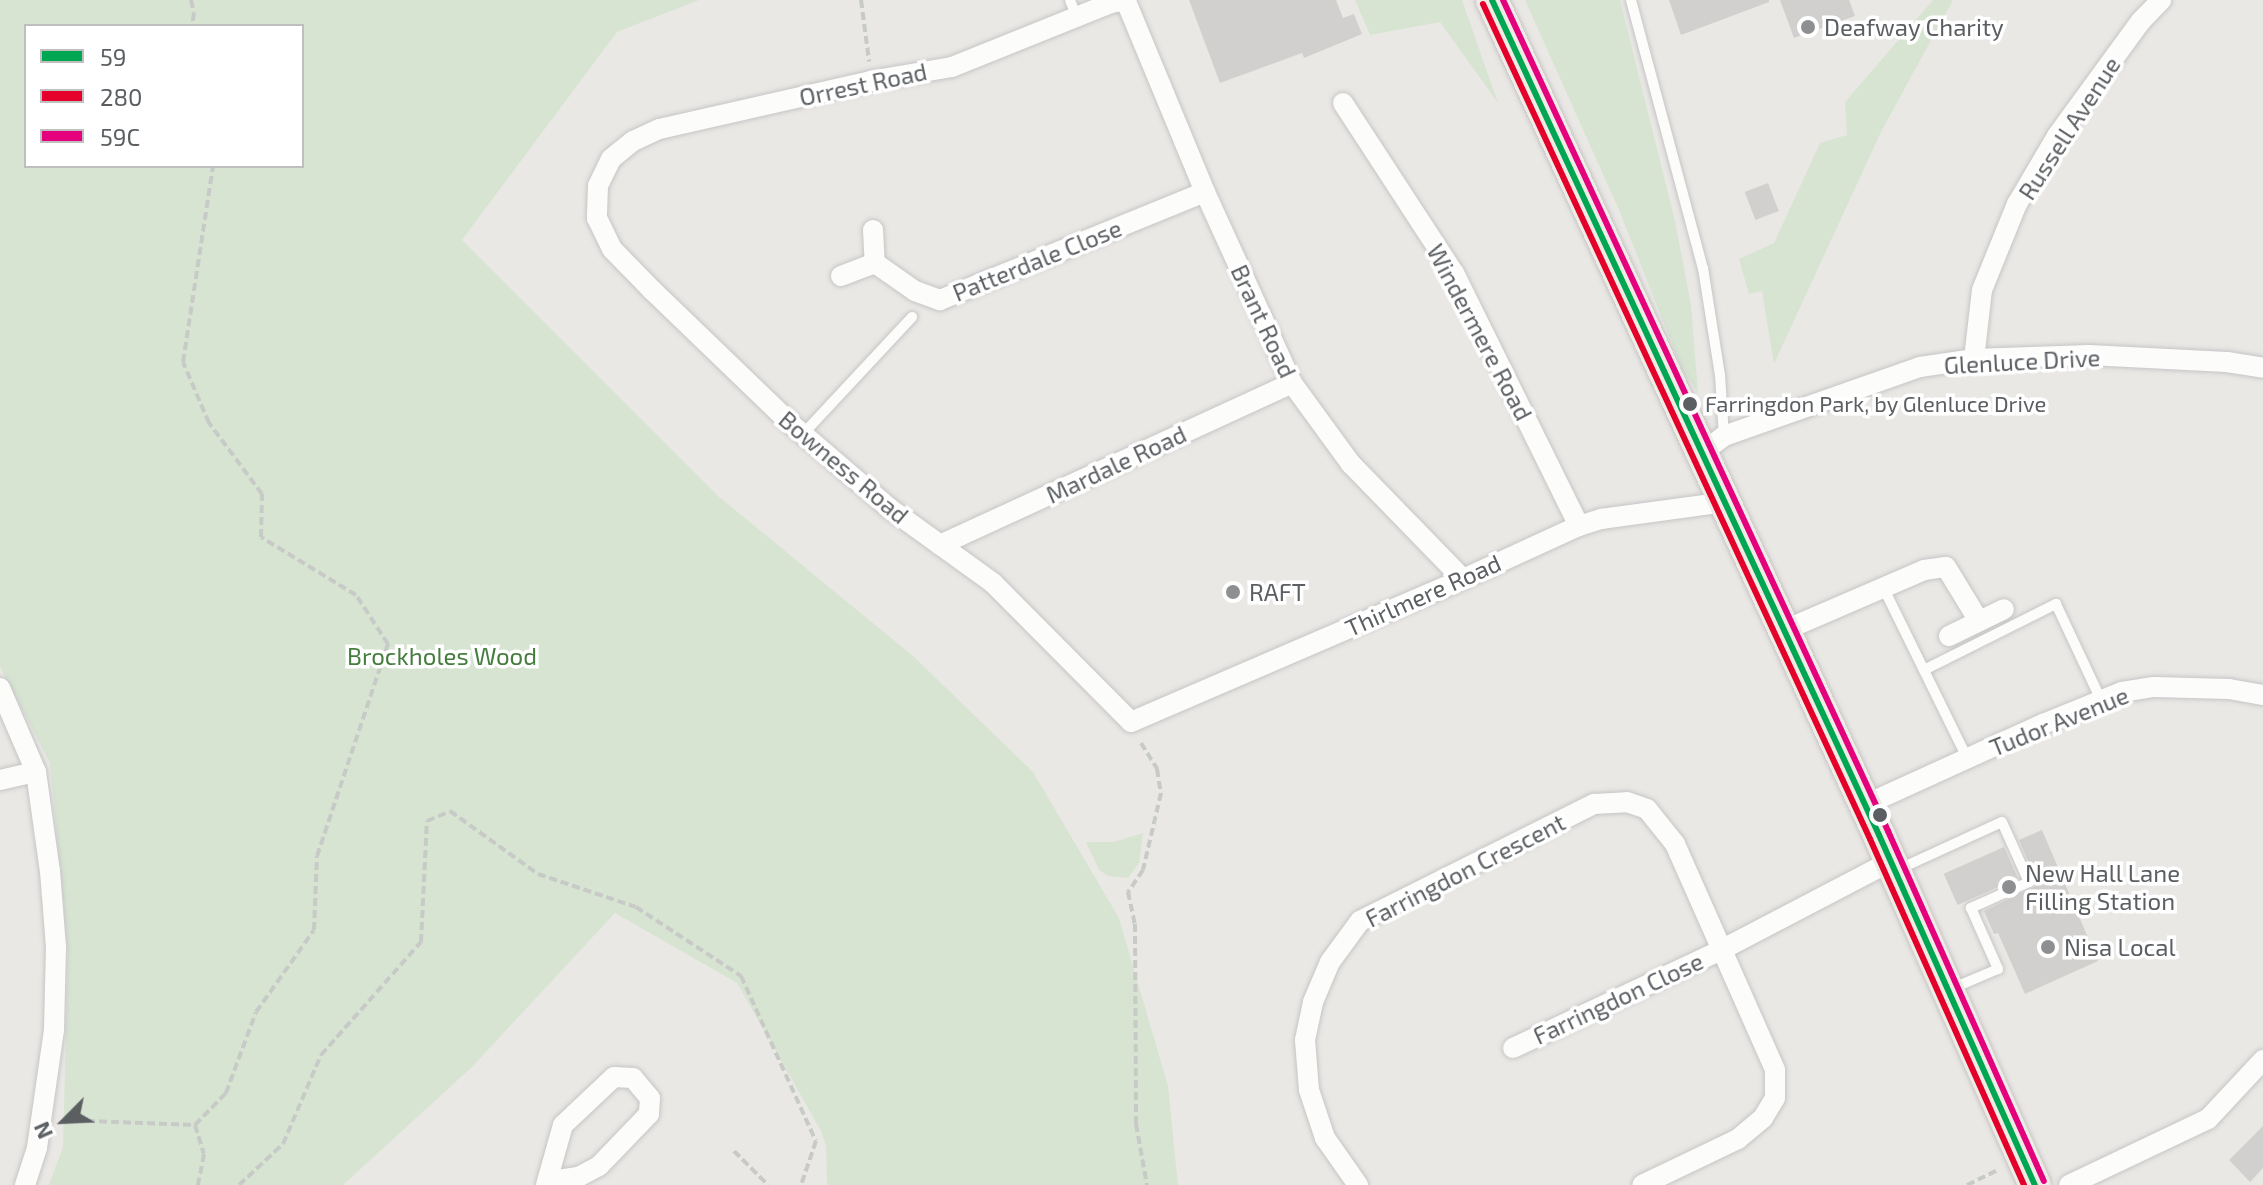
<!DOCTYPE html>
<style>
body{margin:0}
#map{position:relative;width:2263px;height:1185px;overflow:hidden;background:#eae8e5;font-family:"Exo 2",sans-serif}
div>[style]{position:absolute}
.green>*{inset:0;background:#d7e4d2}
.building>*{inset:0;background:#d2d0ce;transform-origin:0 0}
.path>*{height:4px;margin-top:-2px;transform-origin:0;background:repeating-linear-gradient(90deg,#c7cac7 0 8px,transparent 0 12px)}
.roads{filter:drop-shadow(0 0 2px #c6c5c6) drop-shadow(0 0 2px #c6c5c6)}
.service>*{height:10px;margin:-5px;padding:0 5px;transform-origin:5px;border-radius:5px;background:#fcfcfb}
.minor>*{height:20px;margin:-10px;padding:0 10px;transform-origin:10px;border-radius:10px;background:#fcfcfb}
.trunk>*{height:32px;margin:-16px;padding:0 16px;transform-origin:16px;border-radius:16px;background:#efebe5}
.bus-1>*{height:6px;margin:-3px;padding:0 3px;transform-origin:3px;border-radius:3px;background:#00a651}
.bus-2>*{height:6px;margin:-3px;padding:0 3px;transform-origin:3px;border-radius:3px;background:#e4002b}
.bus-3>*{height:6px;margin:-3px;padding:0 3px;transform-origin:3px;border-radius:3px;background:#e5007d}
.dots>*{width:22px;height:22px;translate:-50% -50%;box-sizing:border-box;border:4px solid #fff;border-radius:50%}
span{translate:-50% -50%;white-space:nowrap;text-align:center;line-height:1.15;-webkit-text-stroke:7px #fff;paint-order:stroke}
.bus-label{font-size:22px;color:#5b5f62}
.left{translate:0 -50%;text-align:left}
.poi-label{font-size:24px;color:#5b5f62}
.street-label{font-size:24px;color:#5b5f62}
.park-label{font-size:24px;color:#457d3f}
.legend{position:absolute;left:24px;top:24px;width:280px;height:144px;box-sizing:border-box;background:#fff;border:2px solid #bdbfc0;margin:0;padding:10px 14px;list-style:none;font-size:24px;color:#5b5f62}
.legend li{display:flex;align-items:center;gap:16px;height:40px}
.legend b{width:40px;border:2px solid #bdbfc0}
.north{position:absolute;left:24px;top:1081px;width:80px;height:80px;-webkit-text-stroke:6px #fff;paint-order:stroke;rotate:246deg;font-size:22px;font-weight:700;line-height:32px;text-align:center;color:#5b5f62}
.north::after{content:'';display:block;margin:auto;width:28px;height:36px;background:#5b5f62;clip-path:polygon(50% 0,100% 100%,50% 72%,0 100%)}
</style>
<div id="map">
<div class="green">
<div style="clip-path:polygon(evenodd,0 0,699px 0,617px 32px,462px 240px,718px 496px,913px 656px,1033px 772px,1119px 918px,1168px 1086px,1178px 1185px,827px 1185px,826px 1146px,821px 1131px,737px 983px,615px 913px,472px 1067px,343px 1185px,49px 1185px,63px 1147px,68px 952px,50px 763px,0 667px,0 0,26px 26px,302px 26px,302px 166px,26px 166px,26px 26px)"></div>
<div style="clip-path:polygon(1355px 0,1462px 0,1498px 103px,1440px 22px,1370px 35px)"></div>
<div style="clip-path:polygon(1525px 0,1620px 0,1675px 221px,1691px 305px,1698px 393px,1683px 371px,1619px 210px)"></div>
<div style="clip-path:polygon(1933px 0,1953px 0,1882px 130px,1774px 364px,1762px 291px,1749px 294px,1739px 259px,1774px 243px,1820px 143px,1847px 135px,1845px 102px)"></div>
<div style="clip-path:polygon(1143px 833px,1139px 863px,1128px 878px,1108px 876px,1099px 870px,1086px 842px,1113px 842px)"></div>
</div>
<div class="building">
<div style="clip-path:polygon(1189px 0,1336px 0,1343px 18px,1354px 14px,1362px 34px,1304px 58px,1302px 53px,1220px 83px)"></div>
<div style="clip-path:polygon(1669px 0,1769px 0,1769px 2px,1681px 35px)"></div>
<div style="clip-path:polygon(1780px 0,1849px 0,1855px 16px,1794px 38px)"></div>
<div style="left:1768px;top:183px;width:30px;height:25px;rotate:69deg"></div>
<div style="clip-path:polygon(2042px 830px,2098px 961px,2025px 994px,1998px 933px,1994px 934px,1984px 911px,2036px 886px,2036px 879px,2019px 840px)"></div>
<div style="left:2004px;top:847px;width:34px;height:66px;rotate:66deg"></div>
<div style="clip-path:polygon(2263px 1126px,2263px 1168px,2250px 1182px,2229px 1160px)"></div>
</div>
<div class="path">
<div style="left:191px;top:0;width:13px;rotate:77deg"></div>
<div style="left:194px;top:13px;width:13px;rotate:99deg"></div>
<div style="left:861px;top:0;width:62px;rotate:82.5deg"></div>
<div style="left:1141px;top:743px;width:31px;rotate:58deg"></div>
<div style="left:1157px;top:769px;width:24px;rotate:81deg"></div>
<div style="left:1161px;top:793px;width:79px;rotate:103.2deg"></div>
<div style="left:1143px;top:870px;width:27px;rotate:124deg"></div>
<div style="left:1128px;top:892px;width:33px;rotate:78deg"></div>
<div style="left:1135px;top:924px;width:200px;rotate:89.7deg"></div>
<div style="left:1136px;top:1124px;width:62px;rotate:79.8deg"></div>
<div style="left:63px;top:1120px;width:132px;rotate:2.2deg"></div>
<div style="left:195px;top:1125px;width:30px;rotate:73deg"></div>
<div style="left:204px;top:1154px;width:32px;rotate:101deg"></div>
<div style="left:195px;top:1125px;width:45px;rotate:-45.9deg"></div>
<div style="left:226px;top:1093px;width:86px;rotate:-69.7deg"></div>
<div style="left:256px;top:1012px;width:100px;rotate:-54.7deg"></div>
<div style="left:314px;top:930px;width:74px;rotate:-87.7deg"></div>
<div style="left:317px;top:856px;width:224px;rotate:-71.5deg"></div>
<div style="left:388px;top:644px;width:59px;rotate:-123.1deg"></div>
<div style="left:356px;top:595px;width:111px;rotate:-148.6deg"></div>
<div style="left:261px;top:537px;width:43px;rotate:-88.7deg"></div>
<div style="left:262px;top:494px;width:89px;rotate:-126.7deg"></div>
<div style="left:209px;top:423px;width:66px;rotate:-113.1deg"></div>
<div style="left:183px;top:362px;width:198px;rotate:-81.3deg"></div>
<div style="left:734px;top:1151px;width:48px;rotate:45deg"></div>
<div style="left:239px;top:1185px;width:60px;rotate:-43deg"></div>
<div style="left:283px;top:1144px;width:97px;rotate:-66.9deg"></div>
<div style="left:321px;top:1055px;width:151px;rotate:-48.5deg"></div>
<div style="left:421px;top:942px;width:121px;rotate:-87.2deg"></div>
<div style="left:427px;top:821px;width:25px;rotate:-23deg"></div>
<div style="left:450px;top:811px;width:108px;rotate:35.6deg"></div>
<div style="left:538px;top:874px;width:103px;rotate:18.6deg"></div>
<div style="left:636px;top:907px;width:126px;rotate:33.3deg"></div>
<div style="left:741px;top:976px;width:181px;rotate:65.6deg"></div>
<div style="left:816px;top:1141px;width:46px;rotate:108.8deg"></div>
<div style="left:1967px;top:1185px;width:34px;rotate:-26deg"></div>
</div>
<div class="roads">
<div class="service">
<div style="left:1070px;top:0;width:19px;rotate:69deg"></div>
<div style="left:1631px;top:0;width:278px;rotate:75deg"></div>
<div style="left:1703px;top:268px;width:108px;rotate:81deg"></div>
<div style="left:1720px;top:375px;width:61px;rotate:86.2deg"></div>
<div style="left:803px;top:434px;width:160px;rotate:-47deg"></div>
<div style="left:1883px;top:587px;width:191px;rotate:63.8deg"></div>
<div style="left:1924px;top:670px;width:148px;rotate:-26.6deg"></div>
<div style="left:2056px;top:604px;width:106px;rotate:64.9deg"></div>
<div style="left:1897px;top:870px;width:115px;rotate:-24.6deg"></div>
<div style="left:2002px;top:822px;width:66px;rotate:65.8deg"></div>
<div style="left:2029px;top:882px;width:64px;rotate:155.9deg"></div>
<div style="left:1971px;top:908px;width:67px;rotate:66.1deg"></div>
<div style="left:1998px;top:969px;width:49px;rotate:157.1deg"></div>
</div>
<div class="minor">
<div style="left:1343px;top:103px;width:203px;rotate:56.9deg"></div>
<div style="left:1454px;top:273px;width:282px;rotate:63.7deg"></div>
<div style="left:873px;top:230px;width:33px;rotate:87deg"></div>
<div style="left:841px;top:276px;width:36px;rotate:-21deg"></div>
<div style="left:875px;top:263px;width:49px;rotate:35deg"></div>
<div style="left:915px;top:291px;width:27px;rotate:20deg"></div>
<div style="left:940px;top:300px;width:286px;rotate:-22.2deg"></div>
<div style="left:1974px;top:359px;width:69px;rotate:-83.4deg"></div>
<div style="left:1982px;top:290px;width:93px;rotate:-67.9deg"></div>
<div style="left:2017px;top:204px;width:79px;rotate:-59.5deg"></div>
<div style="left:2057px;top:136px;width:142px;rotate:-53.9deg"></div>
<div style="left:2141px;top:21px;width:29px;rotate:-46deg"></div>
<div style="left:1703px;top:452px;width:26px;rotate:-37deg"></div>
<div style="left:1724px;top:436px;width:208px;rotate:-19.4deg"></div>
<div style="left:1920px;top:367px;width:55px;rotate:-8.4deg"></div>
<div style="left:1974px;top:359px;width:115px;rotate:-2deg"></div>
<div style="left:2089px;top:355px;width:138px;rotate:2.9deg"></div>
<div style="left:2227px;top:362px;width:36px;rotate:9deg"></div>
<div style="left:940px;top:545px;width:387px;rotate:-24.7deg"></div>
<div style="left:1463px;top:579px;width:161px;rotate:-134.2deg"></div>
<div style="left:1351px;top:464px;width:100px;rotate:-126.1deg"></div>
<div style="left:1292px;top:383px;width:210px;rotate:-114.5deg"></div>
<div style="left:1205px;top:192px;width:204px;rotate:-112.5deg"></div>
<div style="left:1127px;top:4px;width:9px;rotate:-162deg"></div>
<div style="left:1118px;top:1px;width:13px;rotate:162deg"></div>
<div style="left:1106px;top:5px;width:166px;rotate:158.1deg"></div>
<div style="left:952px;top:67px;width:82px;rotate:170.2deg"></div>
<div style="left:871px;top:81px;width:217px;rotate:167.2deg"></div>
<div style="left:659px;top:129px;width:29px;rotate:155deg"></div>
<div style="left:633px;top:141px;width:28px;rotate:141deg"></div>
<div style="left:611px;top:159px;width:30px;rotate:116deg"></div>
<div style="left:598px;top:186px;width:32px;rotate:92deg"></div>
<div style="left:597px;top:218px;width:34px;rotate:64deg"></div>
<div style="left:612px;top:249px;width:59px;rotate:45.7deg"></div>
<div style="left:653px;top:291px;width:190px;rotate:43.9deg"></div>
<div style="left:790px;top:423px;width:130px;rotate:40.6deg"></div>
<div style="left:889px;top:508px;width:128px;rotate:35.8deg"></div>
<div style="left:993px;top:583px;width:196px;rotate:45.2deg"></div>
<div style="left:1131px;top:722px;width:361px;rotate:-23.3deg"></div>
<div style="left:1463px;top:579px;width:128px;rotate:-24.6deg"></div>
<div style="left:1579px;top:526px;width:23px;rotate:-18deg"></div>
<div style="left:1601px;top:519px;width:125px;rotate:-7.8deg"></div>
<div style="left:1785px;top:630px;width:151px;rotate:-23.3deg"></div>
<div style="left:1924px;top:570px;width:22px;rotate:-8deg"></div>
<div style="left:1946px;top:567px;width:63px;rotate:58.6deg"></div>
<div style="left:1949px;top:636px;width:61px;rotate:-26.1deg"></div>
<div style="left:0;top:688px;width:91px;rotate:66.8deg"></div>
<div style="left:36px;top:772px;width:100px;rotate:82deg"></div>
<div style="left:50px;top:871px;width:76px;rotate:85.5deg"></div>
<div style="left:56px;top:947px;width:83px;rotate:91.4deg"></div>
<div style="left:54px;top:1030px;width:119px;rotate:98.2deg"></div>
<div style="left:37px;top:1148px;width:39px;rotate:108deg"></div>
<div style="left:0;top:780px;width:37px;rotate:-13deg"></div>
<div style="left:1865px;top:805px;width:196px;rotate:-24.5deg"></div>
<div style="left:2043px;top:724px;width:85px;rotate:-22.1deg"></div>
<div style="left:2122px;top:692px;width:32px;rotate:-9deg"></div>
<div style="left:2154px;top:687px;width:75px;rotate:1.5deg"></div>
<div style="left:2229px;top:689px;width:35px;rotate:10deg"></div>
<div style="left:1513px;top:1048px;width:232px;rotate:-25.2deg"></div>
<div style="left:1723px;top:949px;width:190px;rotate:-27.6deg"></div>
<div style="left:546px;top:1185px;width:62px;rotate:-74.2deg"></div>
<div style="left:563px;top:1125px;width:70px;rotate:-43.3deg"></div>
<div style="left:614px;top:1077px;width:19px;rotate:3deg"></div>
<div style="left:633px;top:1078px;width:26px;rotate:50deg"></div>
<div style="left:650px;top:1098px;width:16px;rotate:94deg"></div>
<div style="left:649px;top:1114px;width:72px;rotate:133.9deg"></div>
<div style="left:599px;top:1166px;width:24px;rotate:152deg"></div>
<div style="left:578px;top:1177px;width:29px;rotate:172deg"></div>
<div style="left:1358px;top:1185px;width:57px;rotate:-125.1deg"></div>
<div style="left:1325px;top:1138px;width:51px;rotate:-108.4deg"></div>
<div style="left:1309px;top:1090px;width:50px;rotate:-94.6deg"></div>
<div style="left:1305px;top:1040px;width:39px;rotate:-78deg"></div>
<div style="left:1313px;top:1002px;width:43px;rotate:-67deg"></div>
<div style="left:1330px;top:962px;width:51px;rotate:-53.8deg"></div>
<div style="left:1360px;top:921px;width:262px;rotate:-26.6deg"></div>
<div style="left:1594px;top:804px;width:33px;rotate:-3deg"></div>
<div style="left:1627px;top:802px;width:21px;rotate:19deg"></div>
<div style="left:1647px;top:809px;width:45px;rotate:51.3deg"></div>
<div style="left:1675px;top:844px;width:247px;rotate:66.1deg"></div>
<div style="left:1775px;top:1070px;width:28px;rotate:90deg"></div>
<div style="left:1775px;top:1098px;width:23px;rotate:121deg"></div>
<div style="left:1763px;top:1118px;width:33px;rotate:140deg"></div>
<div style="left:1738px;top:1139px;width:106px;rotate:154.4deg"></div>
<div style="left:2069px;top:1185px;width:154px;rotate:-25.4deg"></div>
<div style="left:2208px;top:1119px;width:81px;rotate:-47deg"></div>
</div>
<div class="trunk">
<div style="left:1492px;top:0;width:920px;rotate:65.13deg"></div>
<div style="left:1879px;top:835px;width:383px;rotate:66deg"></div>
</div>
</div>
<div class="bus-1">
<div style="left:1492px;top:0;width:920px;rotate:65.13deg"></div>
<div style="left:1879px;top:835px;width:383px;rotate:66deg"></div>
</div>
<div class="bus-2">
<div style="left:1483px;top:4px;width:920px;rotate:65.13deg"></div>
<div style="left:1870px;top:839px;width:379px;rotate:66deg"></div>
</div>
<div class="bus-3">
<div style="left:1503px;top:0;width:916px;rotate:65.14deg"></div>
<div style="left:1888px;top:831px;width:383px;rotate:66deg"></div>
</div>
<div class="dots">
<div style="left:1808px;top:27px;background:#8d8f90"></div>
<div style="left:1690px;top:404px;background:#5b5f62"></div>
<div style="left:1233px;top:592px;background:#8d8f90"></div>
<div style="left:1880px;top:815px;background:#5b5f62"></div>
<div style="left:2009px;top:887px;background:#8d8f90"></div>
<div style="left:2048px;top:947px;background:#8d8f90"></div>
</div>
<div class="bus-label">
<span class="left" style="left:1705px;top:404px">Farringdon Park, by Glenluce Drive</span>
</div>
<div class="poi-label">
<span class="left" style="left:1824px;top:27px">Deafway Charity</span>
<span class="left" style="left:1249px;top:592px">RAFT</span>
<span class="left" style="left:2025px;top:887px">New Hall Lane<br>Filling Station</span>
<span class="left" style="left:2064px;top:947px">Nisa Local</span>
</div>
<div class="street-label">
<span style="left:863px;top:84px;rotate:-12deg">Orrest Road</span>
<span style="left:2069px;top:128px;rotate:-57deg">Russell Avenue</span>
<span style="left:1037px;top:260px;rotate:-22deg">Patterdale Close</span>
<span style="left:1264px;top:321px;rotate:65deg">Brant Road</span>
<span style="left:1480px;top:332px;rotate:62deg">Windermere Road</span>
<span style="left:2022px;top:361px;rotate:-3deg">Glenluce Drive</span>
<span style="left:1116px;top:464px;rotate:-25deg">Mardale Road</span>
<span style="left:844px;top:467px;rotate:40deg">Bowness Road</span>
<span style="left:1423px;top:595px;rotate:-24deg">Thirlmere Road</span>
<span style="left:2059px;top:721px;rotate:-22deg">Tudor Avenue</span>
<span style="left:1465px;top:870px;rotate:-27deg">Farringdon Crescent</span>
<span style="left:1618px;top:998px;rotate:-25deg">Farringdon Close</span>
</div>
<div class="park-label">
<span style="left:442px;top:656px">Brockholes Wood</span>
</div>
<ul class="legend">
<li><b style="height:10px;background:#00a651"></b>59</li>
<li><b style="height:10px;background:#e4002b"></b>280</li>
<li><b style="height:10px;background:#e5007d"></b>59C</li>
</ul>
<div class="north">N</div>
</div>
